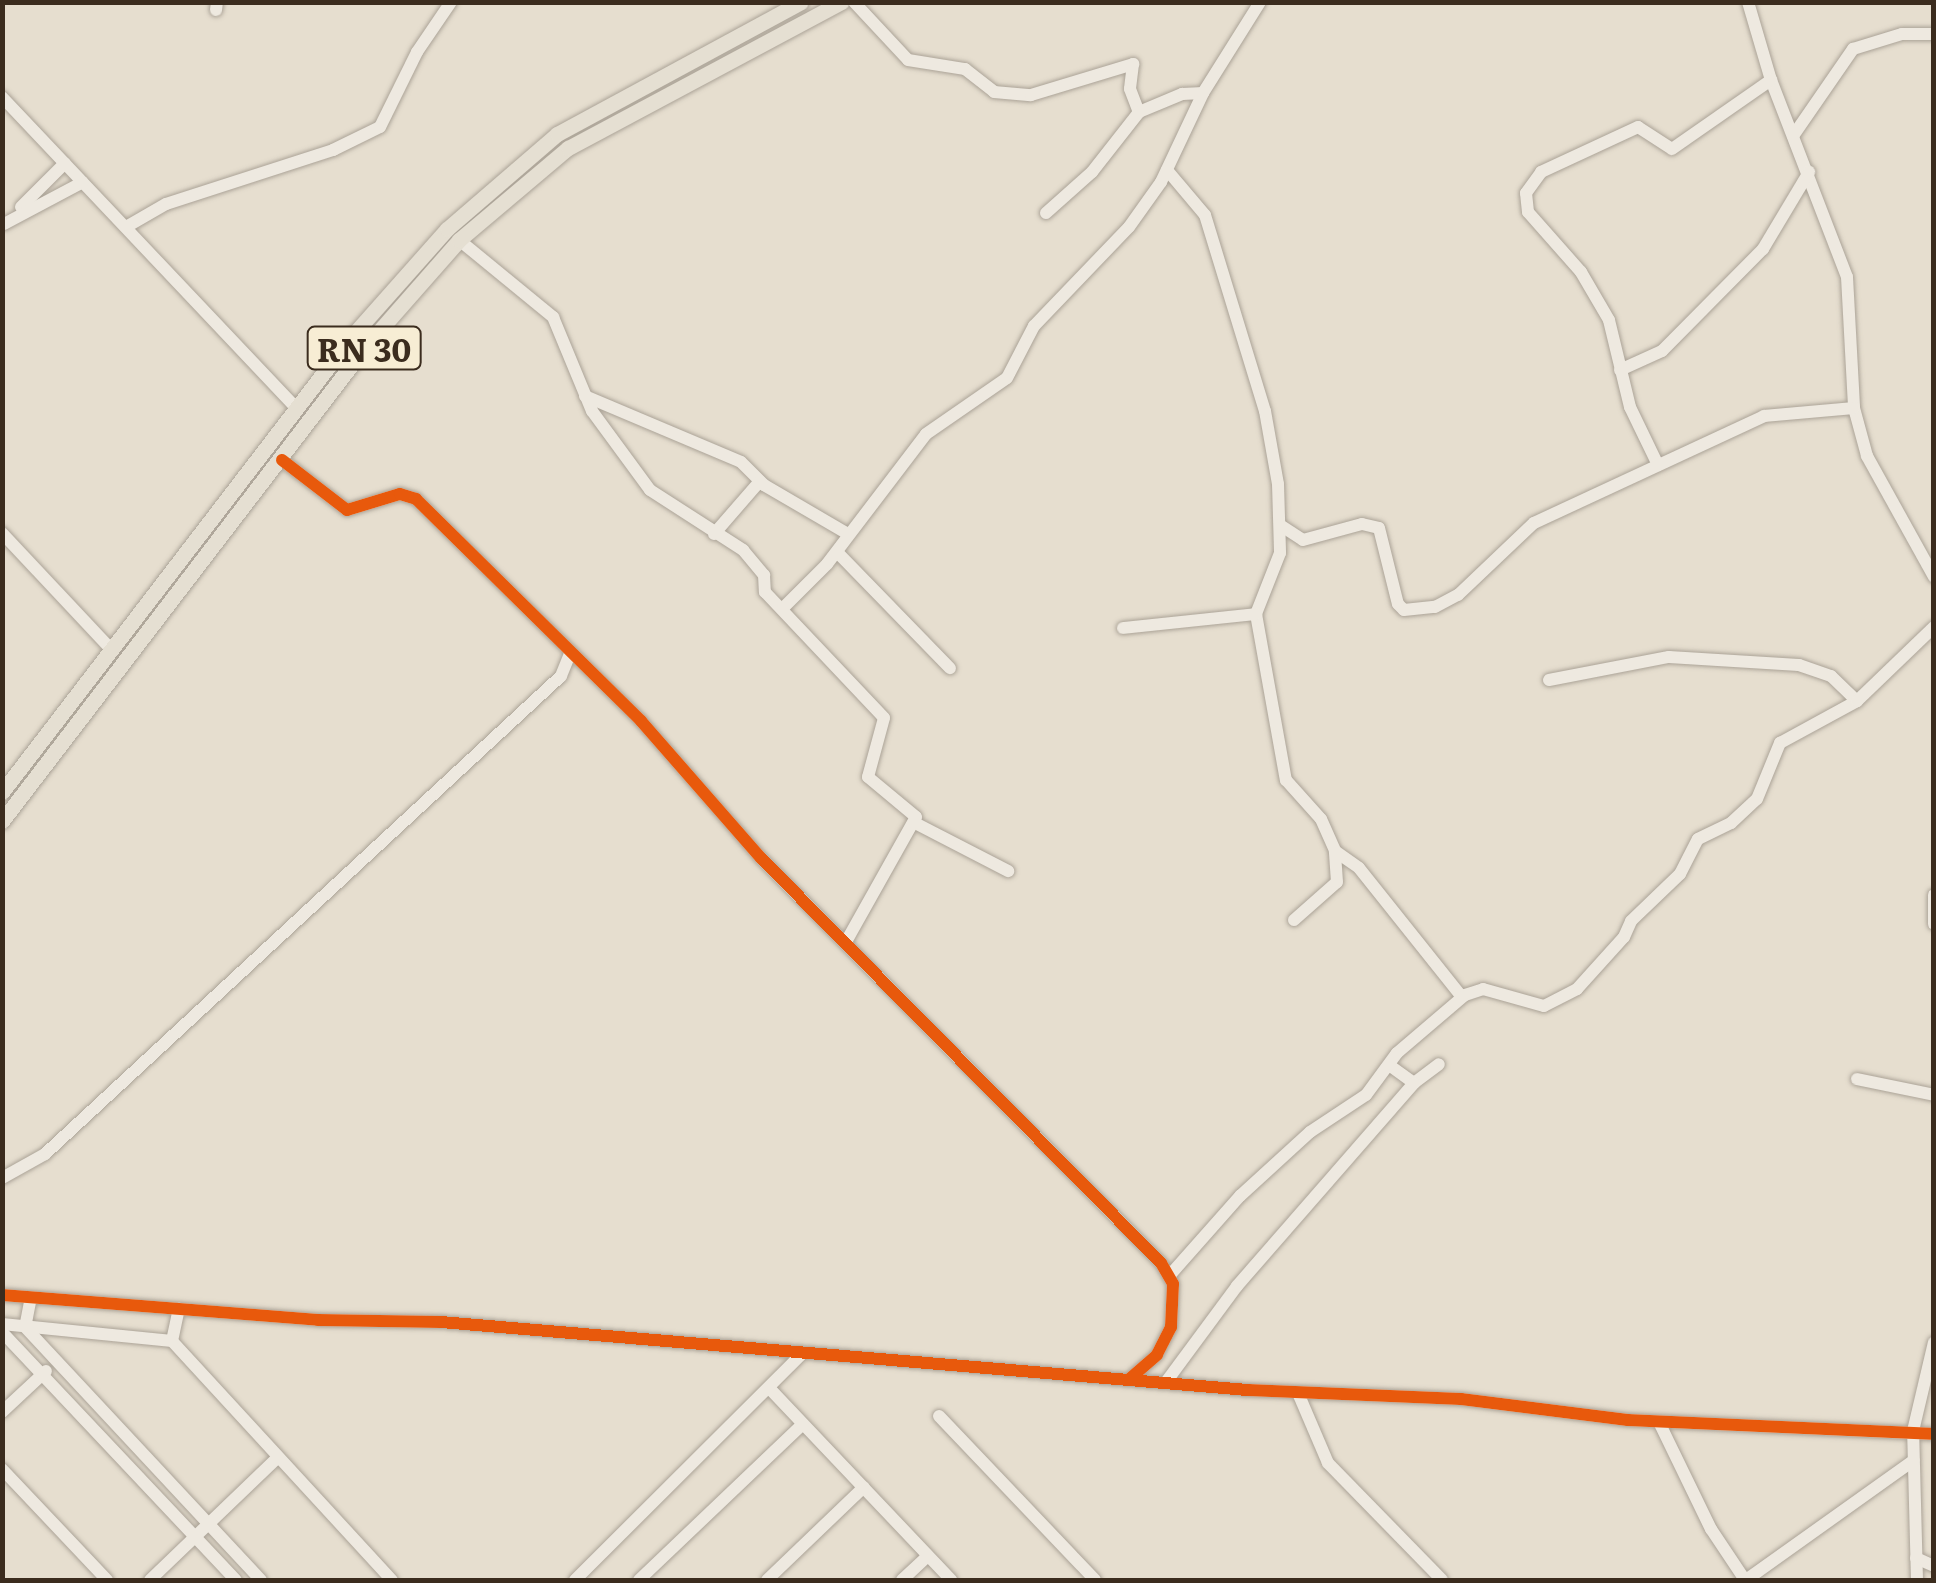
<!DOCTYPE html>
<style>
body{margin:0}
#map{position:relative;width:1936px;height:1583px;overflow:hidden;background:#e6decf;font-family:Literata,serif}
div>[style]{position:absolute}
.roads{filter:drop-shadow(0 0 2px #aba397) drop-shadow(0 0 2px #aba397)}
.minor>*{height:12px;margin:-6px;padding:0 6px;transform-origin:6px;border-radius:6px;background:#eee9e0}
.major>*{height:15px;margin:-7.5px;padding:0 7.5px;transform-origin:7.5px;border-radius:7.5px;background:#e5dfd2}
.cycleway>*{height:12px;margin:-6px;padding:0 6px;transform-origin:6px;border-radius:6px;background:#e8590c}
span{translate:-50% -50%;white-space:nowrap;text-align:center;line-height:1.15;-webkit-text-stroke:9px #f7edd4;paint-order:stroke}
.shield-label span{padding:2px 8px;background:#f7edd4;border:2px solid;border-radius:8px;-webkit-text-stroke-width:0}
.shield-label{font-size:32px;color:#3b2c1e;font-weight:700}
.frame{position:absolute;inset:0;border:5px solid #3b2c1e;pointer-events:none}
</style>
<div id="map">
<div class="roads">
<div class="minor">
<div style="left:854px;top:2px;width:79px;rotate:47deg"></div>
<div style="left:908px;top:60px;width:58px;rotate:9deg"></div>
<div style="left:965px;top:69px;width:37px;rotate:38deg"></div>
<div style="left:994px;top:92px;width:37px;rotate:5deg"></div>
<div style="left:1031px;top:95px;width:107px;rotate:-16.9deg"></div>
<div style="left:1133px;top:64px;width:25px;rotate:97deg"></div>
<div style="left:1130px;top:89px;width:25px;rotate:69deg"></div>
<div style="left:1748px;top:2px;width:81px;rotate:73.6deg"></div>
<div style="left:1771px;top:80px;width:211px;rotate:68.9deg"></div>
<div style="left:1847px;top:277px;width:131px;rotate:86.9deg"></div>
<div style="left:1854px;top:408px;width:50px;rotate:74.8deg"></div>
<div style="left:1867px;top:456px;width:138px;rotate:61deg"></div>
<div style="left:216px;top:10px;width:8px;rotate:-83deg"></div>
<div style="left:2px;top:97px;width:428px;rotate:46.6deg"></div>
<div style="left:1793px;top:136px;width:106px;rotate:-55.4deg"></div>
<div style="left:1853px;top:49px;width:51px;rotate:-17deg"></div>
<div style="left:1902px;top:34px;width:32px"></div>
<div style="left:1167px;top:170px;width:59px;rotate:49.8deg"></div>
<div style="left:1205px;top:215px;width:205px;rotate:73deg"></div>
<div style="left:1265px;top:411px;width:74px;rotate:79.9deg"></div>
<div style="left:1278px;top:484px;width:69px;rotate:88.3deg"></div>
<div style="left:1280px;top:553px;width:66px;rotate:111.5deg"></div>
<div style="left:1256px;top:614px;width:169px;rotate:79.8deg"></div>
<div style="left:1286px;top:780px;width:52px;rotate:48.1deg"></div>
<div style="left:1321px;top:819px;width:35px;rotate:66deg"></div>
<div style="left:1335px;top:851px;width:29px;rotate:35deg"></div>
<div style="left:1359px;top:868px;width:165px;rotate:51.4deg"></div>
<div style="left:21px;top:207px;width:62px;rotate:-45deg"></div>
<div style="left:1046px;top:213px;width:62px;rotate:-41.7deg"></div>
<div style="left:1092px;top:172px;width:76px;rotate:-51.9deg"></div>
<div style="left:1139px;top:112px;width:47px;rotate:-22.7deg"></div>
<div style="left:1182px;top:94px;width:21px;rotate:-3deg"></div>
<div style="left:4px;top:224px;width:89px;rotate:-28deg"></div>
<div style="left:126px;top:227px;width:46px;rotate:-29.9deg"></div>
<div style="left:166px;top:204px;width:176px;rotate:-17.9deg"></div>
<div style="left:333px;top:150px;width:52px;rotate:-26.1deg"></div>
<div style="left:380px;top:127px;width:84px;rotate:-63.7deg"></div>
<div style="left:417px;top:52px;width:60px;rotate:-55.8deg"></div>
<div style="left:459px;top:240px;width:122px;rotate:39.3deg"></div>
<div style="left:553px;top:317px;width:102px;rotate:67.5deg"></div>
<div style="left:592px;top:411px;width:98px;rotate:53.7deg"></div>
<div style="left:650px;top:490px;width:111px;rotate:32.8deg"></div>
<div style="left:743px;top:550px;width:33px;rotate:50deg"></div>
<div style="left:764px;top:575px;width:17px;rotate:87deg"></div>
<div style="left:765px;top:592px;width:173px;rotate:46.6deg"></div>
<div style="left:884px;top:718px;width:61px;rotate:105.2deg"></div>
<div style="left:868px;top:777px;width:62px;rotate:39.8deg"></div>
<div style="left:916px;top:817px;width:141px;rotate:119.3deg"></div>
<div style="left:1620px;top:370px;width:46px;rotate:-24.3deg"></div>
<div style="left:1662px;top:351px;width:144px;rotate:-45.3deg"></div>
<div style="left:1763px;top:249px;width:90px;rotate:-59.1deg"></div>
<div style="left:585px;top:396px;width:169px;rotate:22.9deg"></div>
<div style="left:741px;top:462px;width:33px;rotate:45deg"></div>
<div style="left:764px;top:485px;width:97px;rotate:30.3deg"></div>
<div style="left:282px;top:460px;width:82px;rotate:37.6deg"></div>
<div style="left:347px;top:510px;width:55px;rotate:-16.8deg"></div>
<div style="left:400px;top:494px;width:17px;rotate:17deg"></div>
<div style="left:416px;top:499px;width:316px;rotate:44.6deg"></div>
<div style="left:641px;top:721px;width:182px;rotate:48.8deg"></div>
<div style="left:761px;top:858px;width:569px;rotate:45.36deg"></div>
<div style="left:1161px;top:1263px;width:24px;rotate:60deg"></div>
<div style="left:1173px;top:1284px;width:43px;rotate:92.7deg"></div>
<div style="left:1171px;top:1327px;width:31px;rotate:117deg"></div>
<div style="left:1157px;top:1355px;width:37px;rotate:139deg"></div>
<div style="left:1658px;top:465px;width:64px;rotate:-115.8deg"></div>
<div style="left:1630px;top:407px;width:89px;rotate:-103.6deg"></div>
<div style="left:1609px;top:320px;width:56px;rotate:-120.3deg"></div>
<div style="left:1581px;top:272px;width:80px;rotate:-131.5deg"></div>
<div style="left:1528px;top:212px;width:19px;rotate:-96deg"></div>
<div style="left:1526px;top:193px;width:26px;rotate:-54deg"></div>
<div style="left:1541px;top:172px;width:107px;rotate:-24.9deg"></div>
<div style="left:1638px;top:127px;width:40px;rotate:32.9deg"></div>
<div style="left:1672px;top:149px;width:121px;rotate:-34.9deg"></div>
<div style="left:1280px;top:525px;width:27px;rotate:33deg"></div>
<div style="left:1303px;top:540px;width:61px;rotate:-15.2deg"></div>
<div style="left:1362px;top:524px;width:17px;rotate:13deg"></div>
<div style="left:1379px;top:528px;width:78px;rotate:76deg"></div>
<div style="left:1398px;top:604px;width:8px;rotate:45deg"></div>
<div style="left:1404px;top:610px;width:31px;rotate:-6deg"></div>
<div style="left:1435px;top:607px;width:26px;rotate:-28deg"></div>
<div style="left:1458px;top:595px;width:105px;rotate:-43.5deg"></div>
<div style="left:1534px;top:523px;width:254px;rotate:-24.9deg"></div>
<div style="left:1764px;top:416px;width:90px;rotate:-5.1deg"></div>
<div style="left:2px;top:533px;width:159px;rotate:46.8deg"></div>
<div style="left:714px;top:534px;width:70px;rotate:-49deg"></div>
<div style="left:837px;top:552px;width:162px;rotate:45.8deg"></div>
<div style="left:783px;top:608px;width:62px;rotate:-45deg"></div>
<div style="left:827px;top:564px;width:163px;rotate:-52.7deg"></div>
<div style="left:926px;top:434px;width:98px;rotate:-34.7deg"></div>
<div style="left:1007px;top:378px;width:59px;rotate:-62.6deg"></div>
<div style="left:1034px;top:326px;width:137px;rotate:-46.2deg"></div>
<div style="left:1129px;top:227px;width:55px;rotate:-54.6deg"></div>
<div style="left:1161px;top:182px;width:98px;rotate:-64.7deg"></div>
<div style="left:1203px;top:93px;width:107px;rotate:-57.9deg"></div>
<div style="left:1123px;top:628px;width:134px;rotate:-6deg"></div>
<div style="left:1549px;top:680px;width:122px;rotate:-10.9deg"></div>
<div style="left:1669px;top:657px;width:130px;rotate:3.5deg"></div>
<div style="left:1799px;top:665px;width:34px;rotate:19deg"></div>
<div style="left:1831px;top:676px;width:36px;rotate:44deg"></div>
<div style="left:915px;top:823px;width:105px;rotate:27.3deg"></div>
<div style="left:1934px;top:895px;width:29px;rotate:90deg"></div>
<div style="left:1294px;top:920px;width:57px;rotate:-41.5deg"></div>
<div style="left:1337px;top:882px;width:31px;rotate:-94deg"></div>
<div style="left:1389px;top:1065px;width:31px;rotate:36deg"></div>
<div style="left:1414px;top:1083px;width:31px;rotate:-37deg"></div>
<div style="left:1857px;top:1079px;width:79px;rotate:11.7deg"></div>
<div style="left:2px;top:1178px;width:49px;rotate:-29.2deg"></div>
<div style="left:45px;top:1154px;width:703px;rotate:-42.81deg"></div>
<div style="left:561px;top:676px;width:22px;rotate:-68deg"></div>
<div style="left:1170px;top:1275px;width:106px;rotate:-48.5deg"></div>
<div style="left:1240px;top:1196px;width:95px;rotate:-42.4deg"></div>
<div style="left:1310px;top:1132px;width:67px;rotate:-33.5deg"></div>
<div style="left:1366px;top:1095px;width:52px;rotate:-53.6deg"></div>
<div style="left:1397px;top:1053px;width:89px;rotate:-40.5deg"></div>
<div style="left:1465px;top:995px;width:19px;rotate:-18deg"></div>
<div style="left:1483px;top:989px;width:63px;rotate:15.6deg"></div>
<div style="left:1544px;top:1006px;width:37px;rotate:-27deg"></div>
<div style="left:1577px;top:989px;width:70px;rotate:-47.9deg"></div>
<div style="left:1624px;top:937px;width:17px;rotate:-66deg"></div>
<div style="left:1631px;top:921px;width:68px;rotate:-43.8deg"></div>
<div style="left:1680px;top:874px;width:39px;rotate:-63deg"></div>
<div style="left:1698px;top:839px;width:37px;rotate:-26deg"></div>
<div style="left:1731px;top:823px;width:35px;rotate:-43deg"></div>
<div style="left:1757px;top:799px;width:61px;rotate:-67.7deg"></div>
<div style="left:1780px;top:743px;width:88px;rotate:-28.6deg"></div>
<div style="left:1857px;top:701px;width:107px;rotate:-43.9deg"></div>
<div style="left:2px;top:1295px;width:317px;rotate:4.5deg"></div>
<div style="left:318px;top:1320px;width:123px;rotate:0.9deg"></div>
<div style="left:441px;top:1322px;width:810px;rotate:4.82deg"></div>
<div style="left:1248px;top:1390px;width:213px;rotate:2.4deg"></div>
<div style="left:1461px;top:1399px;width:168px;rotate:7.2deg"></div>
<div style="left:1628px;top:1420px;width:306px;rotate:2.6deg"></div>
<div style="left:30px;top:1302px;width:25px;rotate:101deg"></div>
<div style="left:25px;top:1327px;width:346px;rotate:47deg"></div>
<div style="left:2px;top:1324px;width:171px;rotate:5.7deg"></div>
<div style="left:172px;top:1341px;width:325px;rotate:47.4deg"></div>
<div style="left:2px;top:1332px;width:341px;rotate:46.7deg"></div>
<div style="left:172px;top:1341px;width:33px;rotate:-78deg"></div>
<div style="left:1166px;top:1382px;width:119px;rotate:-53.5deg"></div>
<div style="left:1237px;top:1286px;width:269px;rotate:-48.9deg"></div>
<div style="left:771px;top:1390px;width:262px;rotate:46.5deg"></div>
<div style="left:1298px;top:1393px;width:76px;rotate:66.8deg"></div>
<div style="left:1328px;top:1463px;width:163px;rotate:45.7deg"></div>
<div style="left:2px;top:1412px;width:60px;rotate:-43deg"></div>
<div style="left:939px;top:1416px;width:226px;rotate:46.4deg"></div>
<div style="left:1659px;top:1422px;width:119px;rotate:64.1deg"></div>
<div style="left:1711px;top:1529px;width:61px;rotate:56.3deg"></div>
<div style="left:2px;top:1469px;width:153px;rotate:46.6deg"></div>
<div style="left:1916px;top:1558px;width:20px;rotate:24deg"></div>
<div style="left:150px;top:1580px;width:176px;rotate:-43.8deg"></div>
<div style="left:575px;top:1580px;width:319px;rotate:-44.9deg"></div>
<div style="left:639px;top:1580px;width:226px;rotate:-43.6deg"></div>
<div style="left:767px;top:1580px;width:134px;rotate:-43.8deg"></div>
<div style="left:902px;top:1580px;width:35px;rotate:-43deg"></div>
<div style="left:1746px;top:1580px;width:206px;rotate:-35.5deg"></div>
<div style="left:1917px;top:1580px;width:149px;rotate:-91.5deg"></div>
<div style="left:1913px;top:1431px;width:91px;rotate:-76.7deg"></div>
</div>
<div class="major">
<div style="left:2px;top:792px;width:573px;rotate:-52.51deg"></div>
<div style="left:351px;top:337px;width:144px;rotate:-48.4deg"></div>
<div style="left:447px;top:229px;width:145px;rotate:-40.8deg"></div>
<div style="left:557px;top:134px;width:277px;rotate:-28.4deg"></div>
<div style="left:2px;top:821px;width:597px;rotate:-52.55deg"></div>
<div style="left:365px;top:347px;width:142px;rotate:-48.7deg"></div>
<div style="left:459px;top:240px;width:143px;rotate:-40.2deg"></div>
<div style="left:568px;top:148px;width:310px;rotate:-28.1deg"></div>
</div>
</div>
<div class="cycleway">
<div style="left:282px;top:460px;width:82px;rotate:37.6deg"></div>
<div style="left:347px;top:510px;width:55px;rotate:-16.8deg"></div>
<div style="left:400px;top:494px;width:17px;rotate:17deg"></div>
<div style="left:416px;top:499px;width:316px;rotate:44.6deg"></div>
<div style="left:641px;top:721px;width:182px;rotate:48.8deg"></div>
<div style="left:761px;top:858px;width:569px;rotate:45.36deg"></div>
<div style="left:1161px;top:1263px;width:24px;rotate:60deg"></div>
<div style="left:1173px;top:1284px;width:43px;rotate:92.7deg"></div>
<div style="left:1171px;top:1327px;width:31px;rotate:117deg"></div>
<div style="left:1157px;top:1355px;width:37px;rotate:139deg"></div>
<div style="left:2px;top:1295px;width:317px;rotate:4.5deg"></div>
<div style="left:318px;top:1320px;width:123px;rotate:0.9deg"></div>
<div style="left:441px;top:1322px;width:810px;rotate:4.82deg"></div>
<div style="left:1248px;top:1390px;width:213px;rotate:2.4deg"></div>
<div style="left:1461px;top:1399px;width:168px;rotate:7.2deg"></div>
<div style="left:1628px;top:1420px;width:306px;rotate:2.6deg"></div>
</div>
<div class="shield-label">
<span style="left:364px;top:348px">RN 30</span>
</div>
<div class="frame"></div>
</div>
